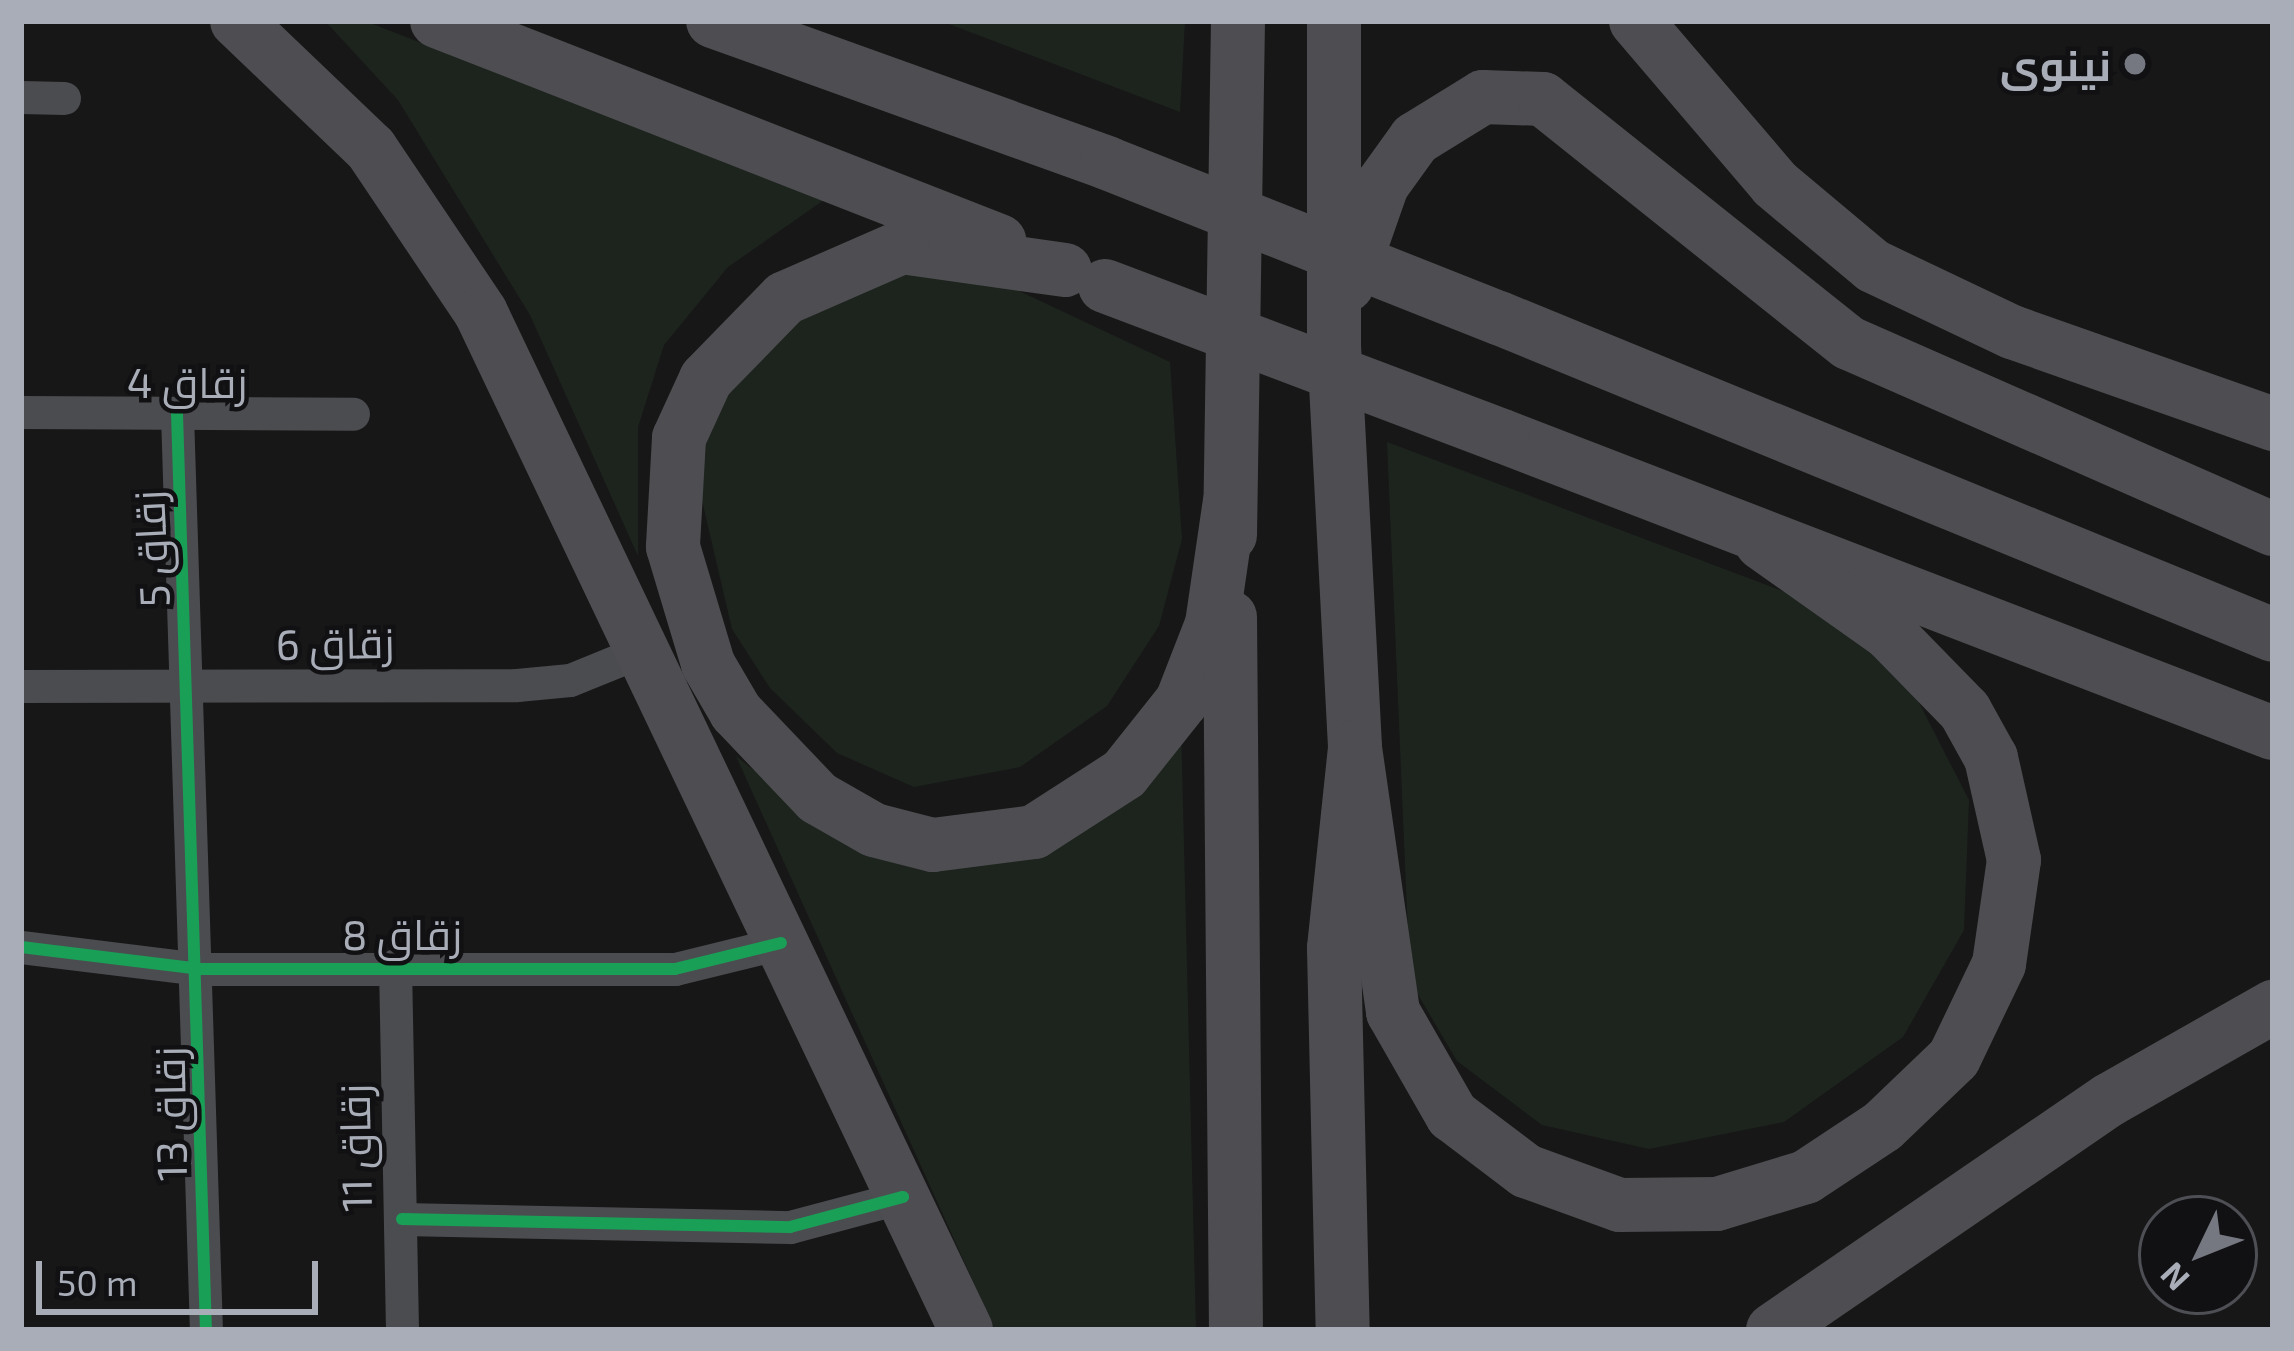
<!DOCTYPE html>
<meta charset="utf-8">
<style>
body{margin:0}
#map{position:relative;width:2294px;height:1351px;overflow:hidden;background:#171717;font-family:"Exo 2",Cairo,sans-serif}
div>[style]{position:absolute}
.green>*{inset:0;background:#1d241e}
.minor>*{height:33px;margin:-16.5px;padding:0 16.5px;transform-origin:16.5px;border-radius:16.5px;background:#4b4c50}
.trunk>*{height:54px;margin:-27px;padding:0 27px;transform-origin:27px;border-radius:27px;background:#4e4e52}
.trunk-bridge>*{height:54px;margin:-27px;padding:0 27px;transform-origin:27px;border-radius:27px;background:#4e4e52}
.cycleway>*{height:12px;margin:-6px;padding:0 6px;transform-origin:6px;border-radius:6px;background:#1a9f57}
.dots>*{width:33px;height:33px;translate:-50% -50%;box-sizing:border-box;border:6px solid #111113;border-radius:50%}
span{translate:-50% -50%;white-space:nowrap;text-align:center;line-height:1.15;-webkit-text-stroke:9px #111113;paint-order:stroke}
.poi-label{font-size:42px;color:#a8adb8;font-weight:700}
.right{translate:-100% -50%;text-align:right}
.street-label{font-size:42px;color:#a8adb8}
.frame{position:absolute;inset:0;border:24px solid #a8adb8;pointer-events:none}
.north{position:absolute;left:2138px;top:1195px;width:120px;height:120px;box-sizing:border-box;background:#111113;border:3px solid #4d4f55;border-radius:50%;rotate:227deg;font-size:33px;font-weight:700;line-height:48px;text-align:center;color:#a8adb8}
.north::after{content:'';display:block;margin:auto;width:42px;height:54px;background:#757880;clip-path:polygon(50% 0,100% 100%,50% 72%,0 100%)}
.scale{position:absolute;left:36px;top:1261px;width:282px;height:54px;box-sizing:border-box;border:6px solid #a8adb8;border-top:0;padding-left:15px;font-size:36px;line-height:42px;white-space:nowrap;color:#a8adb8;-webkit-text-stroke:9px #111113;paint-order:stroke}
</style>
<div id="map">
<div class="green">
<div style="clip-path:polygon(325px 21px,365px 21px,824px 200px,728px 267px,664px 345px,638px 427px,638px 556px,530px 315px,398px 100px)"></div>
<div style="clip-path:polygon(941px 21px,1185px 21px,1180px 112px)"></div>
<div style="clip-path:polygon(870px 266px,1000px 282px,1170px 362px,1182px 539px,1159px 626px,1107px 706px,1020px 767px,914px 787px,837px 753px,770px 688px,732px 629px,693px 462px,753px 332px)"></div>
<div style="clip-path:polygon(1387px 442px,1825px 607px,1896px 658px,1969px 800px,1964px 930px,1903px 1037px,1784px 1122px,1649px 1149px,1542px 1125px,1457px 1061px,1410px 981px)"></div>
<div style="clip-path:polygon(1181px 725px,1196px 1330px,995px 1330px,736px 756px,775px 787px,954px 851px)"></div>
</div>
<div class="minor">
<div style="left:21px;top:97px;width:43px;rotate:1.3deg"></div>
<div style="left:21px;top:412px;width:332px;rotate:0.3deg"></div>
<div style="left:177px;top:414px;width:916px;rotate:88.19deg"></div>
<div style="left:21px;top:686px;width:496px;rotate:-0.1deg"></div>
<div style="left:517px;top:685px;width:53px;rotate:-5.4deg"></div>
<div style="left:570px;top:680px;width:80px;rotate:-22.1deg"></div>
<div style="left:21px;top:947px;width:179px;rotate:7deg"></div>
<div style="left:199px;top:969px;width:476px"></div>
<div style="left:675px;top:969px;width:109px;rotate:-13.8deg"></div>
<div style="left:395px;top:965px;width:365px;rotate:88.9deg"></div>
<div style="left:402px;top:1219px;width:388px;rotate:1.2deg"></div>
<div style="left:790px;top:1227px;width:117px;rotate:-14.9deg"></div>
</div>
<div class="trunk">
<div style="left:237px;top:21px;width:185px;rotate:43.7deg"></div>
<div style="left:371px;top:149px;width:197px;rotate:56.1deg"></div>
<div style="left:481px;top:313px;width:1127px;rotate:64.5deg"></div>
<div style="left:437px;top:21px;width:604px;rotate:21.38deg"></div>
<div style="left:713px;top:21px;width:419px;rotate:19.8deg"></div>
<div style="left:1334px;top:21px;width:325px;rotate:90deg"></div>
<div style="left:1334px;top:346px;width:403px;rotate:87deg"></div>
<div style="left:1355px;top:748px;width:201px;rotate:96deg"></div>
<div style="left:1334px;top:948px;width:382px;rotate:88.7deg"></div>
<div style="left:1636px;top:21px;width:214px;rotate:49.5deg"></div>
<div style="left:1775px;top:184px;width:128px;rotate:39.9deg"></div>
<div style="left:1873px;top:266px;width:154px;rotate:25.4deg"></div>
<div style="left:2012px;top:332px;width:277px;rotate:19.4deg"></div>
<div style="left:1065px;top:270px;width:165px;rotate:-172deg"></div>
<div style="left:902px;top:247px;width:128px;rotate:156.4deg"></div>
<div style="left:785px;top:298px;width:113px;rotate:134.3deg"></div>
<div style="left:706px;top:379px;width:65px;rotate:114.6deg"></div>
<div style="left:679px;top:438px;width:109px;rotate:93.2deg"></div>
<div style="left:673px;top:547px;width:122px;rotate:73.3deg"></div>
<div style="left:708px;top:664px;width:56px;rotate:59.7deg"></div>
<div style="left:736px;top:712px;width:119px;rotate:46.4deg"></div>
<div style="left:818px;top:798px;width:64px;rotate:29.7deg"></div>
<div style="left:874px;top:830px;width:61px;rotate:14.3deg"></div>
<div style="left:933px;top:845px;width:102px;rotate:-7.3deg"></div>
<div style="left:1034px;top:832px;width:107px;rotate:-32.8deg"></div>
<div style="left:1124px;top:774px;width:93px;rotate:-51.5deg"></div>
<div style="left:1182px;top:701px;width:83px;rotate:-68.7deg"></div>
<div style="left:1212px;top:624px;width:124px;rotate:-81.7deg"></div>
<div style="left:1347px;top:285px;width:106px;rotate:-70.7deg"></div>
<div style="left:1382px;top:185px;width:57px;rotate:-54.3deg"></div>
<div style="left:1415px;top:139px;width:80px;rotate:-31.7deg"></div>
<div style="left:1483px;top:97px;width:60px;rotate:1.9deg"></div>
<div style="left:1543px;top:99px;width:391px;rotate:38.6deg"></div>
<div style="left:1849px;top:343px;width:463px;rotate:23.7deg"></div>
<div style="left:1499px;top:318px;width:836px;rotate:22.27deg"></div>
<div style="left:1502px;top:436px;width:826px;rotate:21.07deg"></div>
<div style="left:1230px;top:535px;width:514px;rotate:-89.11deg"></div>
<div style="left:1230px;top:617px;width:713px;rotate:89.52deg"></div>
<div style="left:1355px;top:748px;width:267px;rotate:81.8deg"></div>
<div style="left:1393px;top:1012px;width:119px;rotate:60.2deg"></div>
<div style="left:1452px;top:1115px;width:93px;rotate:37.1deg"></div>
<div style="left:1526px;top:1171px;width:100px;rotate:19.9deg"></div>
<div style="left:1620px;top:1205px;width:97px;rotate:-0.6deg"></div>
<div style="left:1717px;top:1204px;width:93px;rotate:-16.9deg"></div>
<div style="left:1806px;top:1177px;width:92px;rotate:-33.5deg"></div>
<div style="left:1883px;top:1126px;width:98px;rotate:-43.8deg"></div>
<div style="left:1954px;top:1058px;width:104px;rotate:-64.4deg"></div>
<div style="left:1999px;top:964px;width:105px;rotate:-81.8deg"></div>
<div style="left:2014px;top:860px;width:105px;rotate:-102.7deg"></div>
<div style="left:1991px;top:758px;width:54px;rotate:-119deg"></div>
<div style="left:1965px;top:711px;width:109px;rotate:-134.3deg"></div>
<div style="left:1889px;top:633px;width:156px;rotate:-144.7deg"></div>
<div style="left:1773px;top:1330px;width:407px;rotate:-34.4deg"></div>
<div style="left:2109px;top:1100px;width:189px;rotate:-29.6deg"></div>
</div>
<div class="trunk-bridge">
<div style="left:1107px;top:163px;width:422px;rotate:21.6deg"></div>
<div style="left:1105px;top:286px;width:424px;rotate:20.7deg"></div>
</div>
<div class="cycleway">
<div style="left:177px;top:414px;width:916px;rotate:88.19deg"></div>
<div style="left:21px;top:947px;width:179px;rotate:7deg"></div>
<div style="left:199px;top:969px;width:476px"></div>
<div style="left:675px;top:969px;width:109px;rotate:-13.8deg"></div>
<div style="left:402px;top:1219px;width:388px;rotate:1.2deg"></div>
<div style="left:790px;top:1227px;width:117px;rotate:-14.9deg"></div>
</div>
<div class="dots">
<div style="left:2135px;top:64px;background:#757880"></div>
</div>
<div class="poi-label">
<span class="right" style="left:2111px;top:64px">نينوى</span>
</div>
<div class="street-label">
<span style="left:187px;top:381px">زقاق 4</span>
<span style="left:150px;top:549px;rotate:-93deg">زقاق 5</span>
<span style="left:335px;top:642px;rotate:-1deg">زقاق 6</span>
<span style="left:402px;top:933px">زقاق 8</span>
<span style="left:169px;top:1114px;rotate:-91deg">زقاق 13</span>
<span style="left:354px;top:1148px;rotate:-91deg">زقاق 11</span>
</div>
<div class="frame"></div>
<div class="north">N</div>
<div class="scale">50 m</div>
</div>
